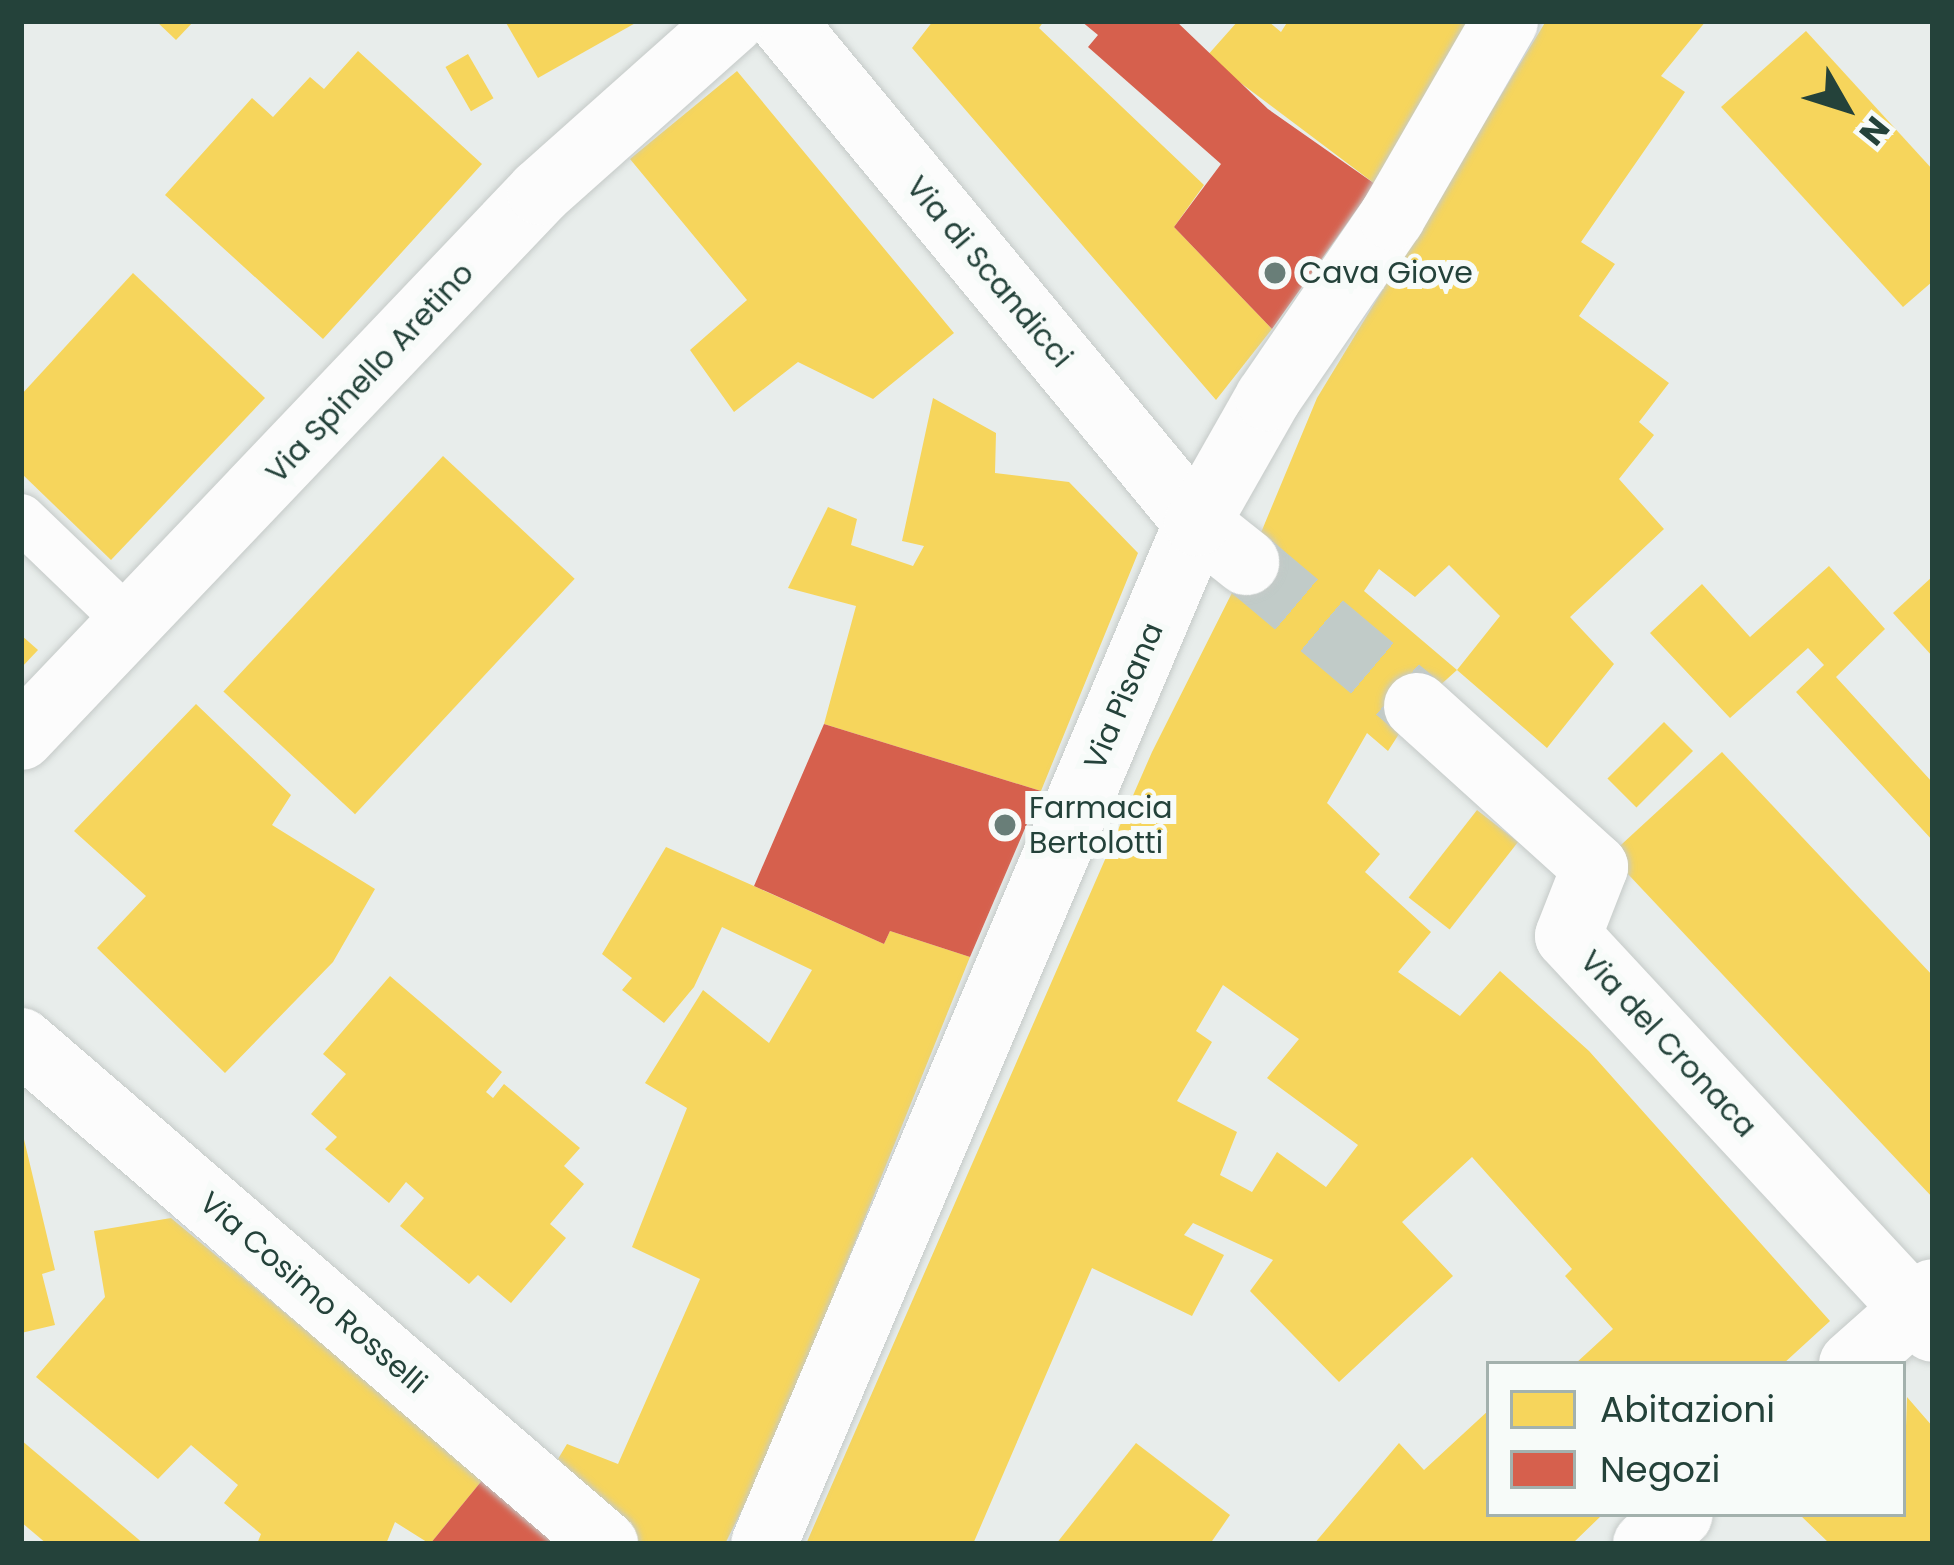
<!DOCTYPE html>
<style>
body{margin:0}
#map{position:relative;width:1954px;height:1565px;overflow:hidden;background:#e8edeb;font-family:Poppins,sans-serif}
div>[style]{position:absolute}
.homes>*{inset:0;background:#f6d55c;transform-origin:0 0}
.shops>*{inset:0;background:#d6604d}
.street-tunnel>*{height:66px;margin-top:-33px;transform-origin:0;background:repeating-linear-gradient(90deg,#c1cbc8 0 66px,transparent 0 99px)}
.roads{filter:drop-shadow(0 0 3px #c5cac8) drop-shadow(0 0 3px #c5cac8)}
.lane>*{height:48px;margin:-24px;padding:0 24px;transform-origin:24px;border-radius:24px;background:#fcfcfc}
.street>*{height:66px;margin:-33px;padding:0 33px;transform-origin:33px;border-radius:33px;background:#fcfcfc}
.dots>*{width:33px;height:33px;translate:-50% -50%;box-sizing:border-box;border:6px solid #f7fbf9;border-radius:50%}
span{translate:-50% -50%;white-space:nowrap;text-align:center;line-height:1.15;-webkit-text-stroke:12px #f7fbf9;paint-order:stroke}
.street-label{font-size:30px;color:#24423a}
.poi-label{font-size:30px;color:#24423a}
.left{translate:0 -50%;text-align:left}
.frame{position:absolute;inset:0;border:24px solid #24423a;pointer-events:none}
.legend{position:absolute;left:1486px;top:1361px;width:420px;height:156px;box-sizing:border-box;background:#f7fbf9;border:3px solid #a3b1ad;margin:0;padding:15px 21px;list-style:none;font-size:36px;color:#24423a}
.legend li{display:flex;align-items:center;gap:24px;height:60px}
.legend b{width:60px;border:3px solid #a3b1ad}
.north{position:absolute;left:1786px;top:48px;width:120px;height:120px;-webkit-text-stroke:9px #f7fbf9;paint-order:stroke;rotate:129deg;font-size:33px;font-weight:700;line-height:48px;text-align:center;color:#24423a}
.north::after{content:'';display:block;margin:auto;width:42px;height:54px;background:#24423a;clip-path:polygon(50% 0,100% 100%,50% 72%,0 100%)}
</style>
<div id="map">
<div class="homes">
<div style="clip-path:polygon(156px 21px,194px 21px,176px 40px)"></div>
<div style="clip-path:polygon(505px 21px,639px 21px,538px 78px)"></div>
<div style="clip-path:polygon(933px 21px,1044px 21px,1039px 28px,1204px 185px,1174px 227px,1272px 329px,1216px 400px,912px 48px)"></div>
<div style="clip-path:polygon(1238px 21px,1268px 21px,1281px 32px,1288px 21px,1468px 21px,1375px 184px,1206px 57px)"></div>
<div style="clip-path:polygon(evenodd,1546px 21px,1706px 21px,1661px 76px,1685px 92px,1581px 242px,1615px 264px,1579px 316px,1669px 383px,1639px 422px,1654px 435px,1619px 479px,1664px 529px,1570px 617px,1614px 664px,1547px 748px,1457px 670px,1500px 616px,1449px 565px,1415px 597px,1379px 569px,1364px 591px,1457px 670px,1417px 706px,1388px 751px,1367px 733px,1327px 803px,1380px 854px,1365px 872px,1431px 932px,1398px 972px,1460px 1016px,1500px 971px,1589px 1051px,1830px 1321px,1783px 1364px,1575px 1364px,1613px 1329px,1565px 1276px,1572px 1269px,1472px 1157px,1402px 1222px,1453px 1276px,1339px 1382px,1250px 1291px,1273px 1260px,1193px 1223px,1184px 1235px,1224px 1255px,1192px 1316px,1092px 1268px,973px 1544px,806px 1544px,1152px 752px,1255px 547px,1317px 398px,1546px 21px,1223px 985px,1299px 1039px,1267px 1078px,1358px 1145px,1326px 1187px,1277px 1152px,1252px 1192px,1220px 1175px,1237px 1132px,1177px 1101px,1212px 1042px,1196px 1031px,1223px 985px)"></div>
<div style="clip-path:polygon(1806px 31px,1933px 170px,1933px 281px,1903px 307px,1721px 107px)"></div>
<div style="clip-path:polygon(358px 51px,482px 164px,323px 339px,165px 195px,252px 98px,273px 117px,310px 77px,324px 89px)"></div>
<div style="left:468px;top:54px;width:51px;height:26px;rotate:60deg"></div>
<div style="clip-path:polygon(737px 71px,954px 333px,873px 399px,798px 362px,734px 412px,690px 350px,747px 300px,630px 159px)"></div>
<div style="clip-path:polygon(133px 273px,265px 398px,111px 560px,21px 473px,21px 395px)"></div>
<div style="clip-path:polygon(933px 398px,996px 433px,995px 473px,1069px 482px,1138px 553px,1041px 791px,824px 724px,856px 606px,788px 588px,828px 507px,857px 519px,851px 545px,913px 566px,924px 546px,902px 541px)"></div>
<div style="left:443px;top:456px;width:180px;height:322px;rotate:43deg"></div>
<div style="clip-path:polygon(1829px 566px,1885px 629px,1836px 677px,1933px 783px,1933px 841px,1796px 692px,1824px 665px,1808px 648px,1730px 718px,1650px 633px,1702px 584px,1750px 637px)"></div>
<div style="clip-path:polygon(1933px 576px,1933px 657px,1893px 613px)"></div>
<div style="clip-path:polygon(21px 635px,38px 650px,21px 668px)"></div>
<div style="clip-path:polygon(196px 704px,291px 795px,272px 825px,375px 889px,333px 962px,225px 1073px,97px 948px,146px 896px,74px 831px)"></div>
<div style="left:1664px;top:722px;width:41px;height:80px;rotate:45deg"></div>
<div style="clip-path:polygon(1722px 752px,1933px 976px,1933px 1198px,1610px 855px)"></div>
<div style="left:1477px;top:810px;width:52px;height:111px;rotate:38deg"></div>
<div style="clip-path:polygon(666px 847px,884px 944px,890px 931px,970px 957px,768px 1458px,725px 1544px,639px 1542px,558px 1459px,567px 1444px,618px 1464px,700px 1279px,632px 1247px,687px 1108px,645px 1083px,703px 990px,769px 1043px,812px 970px,722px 927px,694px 987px,664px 1023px,622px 990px,632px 978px,602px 954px)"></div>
<div style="clip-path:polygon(390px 976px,502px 1072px,486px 1092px,493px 1098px,504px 1084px,580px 1148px,564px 1166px,584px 1184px,550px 1224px,566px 1238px,511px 1303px,478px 1275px,469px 1284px,400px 1226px,424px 1198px,406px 1182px,389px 1203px,325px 1149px,337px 1137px,311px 1114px,346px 1074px,323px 1054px)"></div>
<div style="clip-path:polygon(23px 1135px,55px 1270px,42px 1274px,55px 1325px,21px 1333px)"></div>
<div style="clip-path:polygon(171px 1218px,484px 1478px,430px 1544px,395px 1522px,386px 1544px,257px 1544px,261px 1534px,224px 1503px,238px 1485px,191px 1445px,158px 1479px,36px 1377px,105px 1297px,94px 1231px)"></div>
<div style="clip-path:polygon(1907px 1397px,1933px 1427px,1933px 1544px,1830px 1544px,1799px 1514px,1903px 1514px)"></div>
<div style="clip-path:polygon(1489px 1410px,1489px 1514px,1603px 1514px,1572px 1544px,1314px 1544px,1399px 1443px,1424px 1470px)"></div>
<div style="clip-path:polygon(21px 1440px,144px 1544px,47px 1544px,21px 1522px)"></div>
<div style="clip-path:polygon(1136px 1443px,1230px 1515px,1210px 1544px,1056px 1544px)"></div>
</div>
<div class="shops">
<div style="clip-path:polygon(1081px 21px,1176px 21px,1268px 109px,1375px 184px,1272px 329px,1174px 227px,1221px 164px,1088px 47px,1098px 35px)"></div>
<div style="clip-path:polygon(824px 724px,1041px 791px,970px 957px,890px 931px,884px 944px,754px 886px)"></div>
<div style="clip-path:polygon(484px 1478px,556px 1544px,430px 1544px)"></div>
</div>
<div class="street-tunnel">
<div style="left:1246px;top:562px;width:224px;rotate:40.1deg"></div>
</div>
<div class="roads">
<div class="lane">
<div style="left:21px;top:518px;width:154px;rotate:43.9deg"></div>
</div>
<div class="street">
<div style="left:782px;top:21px;width:651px;rotate:50.42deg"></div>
<div style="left:1197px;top:523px;width:63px;rotate:38.5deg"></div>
<div style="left:1417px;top:706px;width:240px;rotate:42.1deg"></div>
<div style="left:1595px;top:867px;width:74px;rotate:111.4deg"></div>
<div style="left:1568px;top:936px;width:536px;rotate:47.12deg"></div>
<div style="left:21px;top:737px;width:753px;rotate:-46.4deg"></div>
<div style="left:540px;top:192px;width:257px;rotate:-41.7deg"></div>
<div style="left:21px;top:1041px;width:771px;rotate:40.74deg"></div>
<div style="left:1852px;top:1364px;width:108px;rotate:-41.6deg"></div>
<div style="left:764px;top:1544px;width:1109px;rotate:-67.02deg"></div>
<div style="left:1197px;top:523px;width:144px;rotate:-60.4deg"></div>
<div style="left:1268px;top:398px;width:219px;rotate:-55.6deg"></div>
<div style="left:1392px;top:217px;width:226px;rotate:-60deg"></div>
<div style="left:1646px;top:1544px;width:45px;rotate:-41.4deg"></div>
</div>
</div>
<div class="dots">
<div style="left:1275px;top:273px;background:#697e78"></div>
<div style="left:1005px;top:825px;background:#697e78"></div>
</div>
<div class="street-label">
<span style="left:989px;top:272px;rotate:50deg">Via di Scandicci</span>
<span style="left:370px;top:373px;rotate:-47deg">Via Spinello Aretino</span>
<span style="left:1124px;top:696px;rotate:-67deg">Via Pisana</span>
<span style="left:1668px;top:1044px;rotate:47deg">Via del Cronaca</span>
<span style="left:313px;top:1293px;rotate:41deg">Via Cosimo Rosselli</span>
</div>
<div class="poi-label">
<span class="left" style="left:1299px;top:273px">Cava Giove</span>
<span class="left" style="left:1029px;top:825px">Farmacia<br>Bertolotti</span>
</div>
<div class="frame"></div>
<ul class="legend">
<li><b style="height:33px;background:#f6d55c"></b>Abitazioni</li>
<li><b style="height:33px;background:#d6604d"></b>Negozi</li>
</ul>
<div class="north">N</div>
</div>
